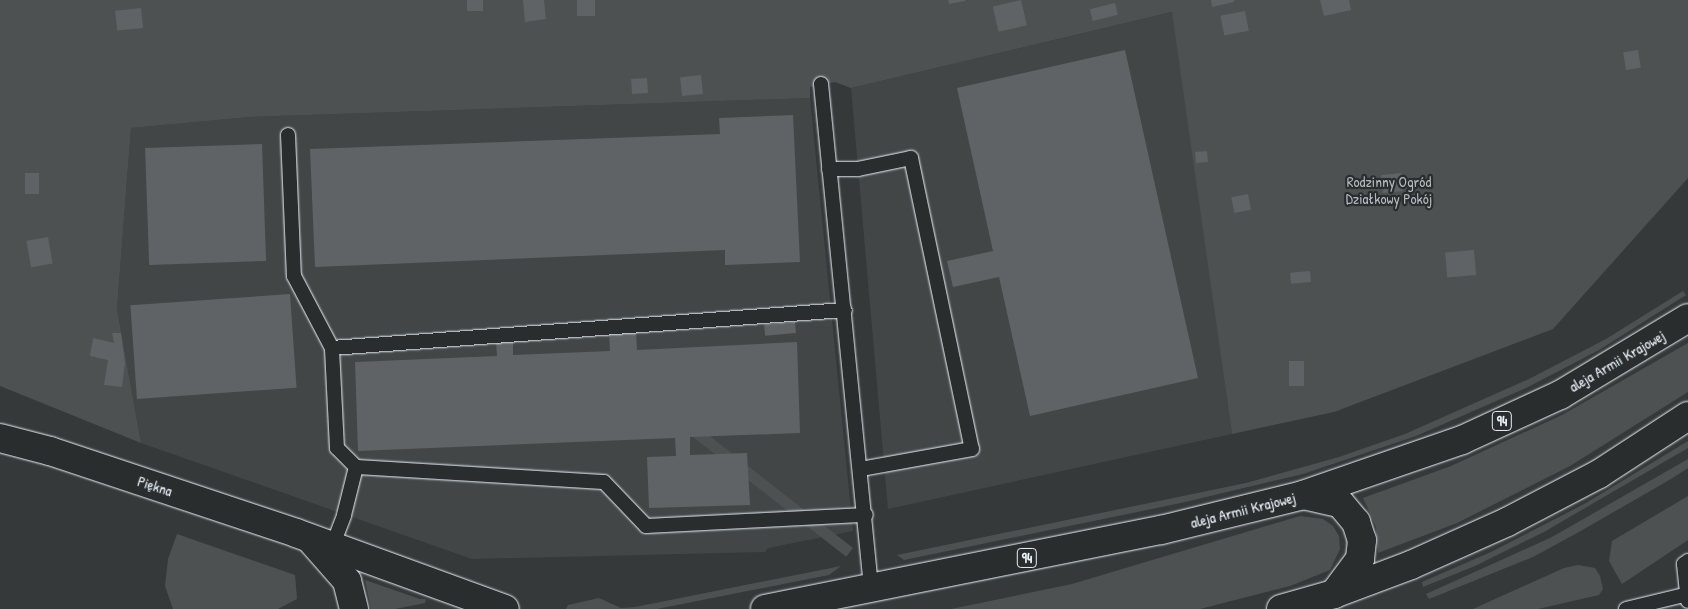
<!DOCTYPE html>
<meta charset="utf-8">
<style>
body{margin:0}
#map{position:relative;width:1688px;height:609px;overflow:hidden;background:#35393a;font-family:"Patrick Hand",sans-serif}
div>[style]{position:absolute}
.built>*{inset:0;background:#424647}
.green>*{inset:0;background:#4d5152;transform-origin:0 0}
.building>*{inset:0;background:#5f6365;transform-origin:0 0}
.roads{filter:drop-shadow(0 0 1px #e8f1f8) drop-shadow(0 0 1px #e8f1f8)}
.service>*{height:14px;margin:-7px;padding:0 7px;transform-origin:7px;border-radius:7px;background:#2a2d2e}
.minor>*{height:28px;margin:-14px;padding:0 14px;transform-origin:14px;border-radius:14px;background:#2a2d2e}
.primary>*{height:28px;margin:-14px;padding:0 14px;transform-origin:14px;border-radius:14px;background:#2a2d2e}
span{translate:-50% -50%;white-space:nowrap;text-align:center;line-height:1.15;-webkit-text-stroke:4.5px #2a2d2e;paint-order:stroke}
.shield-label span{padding:1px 4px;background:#2a2d2e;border:1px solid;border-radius:4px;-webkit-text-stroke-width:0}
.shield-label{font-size:14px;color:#e8f1f8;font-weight:700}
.park-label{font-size:15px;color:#b2b9be}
.street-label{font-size:15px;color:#e8f1f8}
</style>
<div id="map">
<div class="built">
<div style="clip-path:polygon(1173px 12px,1232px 434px,888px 509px,851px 88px)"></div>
<div style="clip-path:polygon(810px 98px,853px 531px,768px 548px,765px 552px,472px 559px,141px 443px,117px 309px,131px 128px,250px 117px)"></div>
</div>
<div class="green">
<div style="clip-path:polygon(0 0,1688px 0,1688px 178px,1553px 329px,1334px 412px,1232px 434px,1172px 12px,851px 88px,835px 82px,810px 87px,810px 98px,250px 117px,131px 128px,117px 309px,141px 443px,0 386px)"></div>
<div style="clip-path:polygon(1683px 291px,1686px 295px,1599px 350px,1528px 387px,1416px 436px,1303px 474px,1181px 503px,904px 560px,897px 555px,1246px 483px,1339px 457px,1405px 434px,1529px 379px,1606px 339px)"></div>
<div style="clip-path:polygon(1688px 343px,1688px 392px,1570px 466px,1457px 523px,1378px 553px,1376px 527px,1363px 498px,1451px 466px,1562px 415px)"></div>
<div style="clip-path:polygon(1688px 441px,1688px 448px,1544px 532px,1475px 566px,1423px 587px,1422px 582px,1491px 552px,1586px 503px)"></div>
<div style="clip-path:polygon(1688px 459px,1688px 468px,1671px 479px,1579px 532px,1533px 557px,1429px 599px,1426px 594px,1552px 537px)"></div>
<div style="clip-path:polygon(1688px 496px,1688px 540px,1622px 584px,1609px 561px,1612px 541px)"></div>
<div style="clip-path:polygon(1300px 516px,1323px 519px,1333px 526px,1339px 536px,1340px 549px,1330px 570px,1290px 586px,1200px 609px,951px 609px,1072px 584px)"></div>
<div style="clip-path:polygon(177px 534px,295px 575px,297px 599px,278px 609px,173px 609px,165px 586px,168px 559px)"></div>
<div style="left:853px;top:548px;width:11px;height:246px;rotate:128deg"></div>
<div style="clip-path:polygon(1578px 565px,1595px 568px,1600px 576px,1603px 589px,1599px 595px,1538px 609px,1473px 609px,1564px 568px)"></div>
<div style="clip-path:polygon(841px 566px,829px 575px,657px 609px,566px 609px,568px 605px,599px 598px,621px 608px,635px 607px)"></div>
<div style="clip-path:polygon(365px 580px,420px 599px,426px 599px,425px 603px,395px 609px,371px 609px)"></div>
</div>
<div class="building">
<div style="left:467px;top:0;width:16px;height:11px"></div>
<div style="clip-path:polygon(523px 0,544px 0,546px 19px,525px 22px)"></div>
<div style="left:577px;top:0;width:18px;height:16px"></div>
<div style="clip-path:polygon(948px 0,965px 0,965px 1px,949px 4px)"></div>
<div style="left:1021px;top:0;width:26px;height:29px;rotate:77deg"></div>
<div style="clip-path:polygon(1211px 0,1234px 0,1234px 2px,1212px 7px)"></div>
<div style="clip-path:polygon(1320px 0,1349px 0,1351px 10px,1324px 16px)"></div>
<div style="left:1115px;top:3px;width:12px;height:26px;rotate:76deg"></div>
<div style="left:141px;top:8px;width:20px;height:26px;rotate:84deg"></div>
<div style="left:1245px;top:11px;width:20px;height:25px;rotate:79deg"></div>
<div style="clip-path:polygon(1125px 50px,1198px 378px,1030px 416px,999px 277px,953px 287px,947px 261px,993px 251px,957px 88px)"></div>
<div style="left:1638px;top:50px;width:18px;height:15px;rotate:81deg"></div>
<div style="left:701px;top:75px;width:19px;height:21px;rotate:84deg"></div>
<div style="left:647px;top:78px;width:15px;height:16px;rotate:86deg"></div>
<div style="clip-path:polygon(793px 115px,800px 262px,725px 265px,725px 250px,315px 267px,310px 149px,720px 134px,719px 118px)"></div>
<div style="left:262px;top:144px;width:117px;height:117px;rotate:88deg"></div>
<div style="left:1207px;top:151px;width:11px;height:12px;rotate:85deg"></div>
<div style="left:39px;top:173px;width:21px;height:14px;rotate:90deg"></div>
<div style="left:1401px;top:173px;width:18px;height:20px;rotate:84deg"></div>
<div style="left:1248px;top:194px;width:16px;height:17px;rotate:79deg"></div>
<div style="left:48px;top:237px;width:27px;height:22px;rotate:80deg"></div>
<div style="left:1474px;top:250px;width:25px;height:29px;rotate:85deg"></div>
<div style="left:1310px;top:271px;width:11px;height:20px;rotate:85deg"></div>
<div style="left:290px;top:294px;width:94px;height:160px;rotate:86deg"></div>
<div style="left:795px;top:322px;width:11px;height:31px;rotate:85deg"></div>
<div style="clip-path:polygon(636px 332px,637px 350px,797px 342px,800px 433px,690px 437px,690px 455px,747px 453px,750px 505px,649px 508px,647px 457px,676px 456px,675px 438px,358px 451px,355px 362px,497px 356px,496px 341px,513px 340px,513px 355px,610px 351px,609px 333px)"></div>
<div style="clip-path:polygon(112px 333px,121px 333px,125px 363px,122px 387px,104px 385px,108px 360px,90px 356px,93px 338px,114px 343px)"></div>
<div style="left:1304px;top:361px;width:25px;height:15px;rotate:90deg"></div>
</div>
<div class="roads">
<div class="service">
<div style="left:821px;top:84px;width:505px;rotate:84.32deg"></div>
<div style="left:288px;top:135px;width:141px;rotate:87.6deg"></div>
<div style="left:294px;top:276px;width:81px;rotate:62.2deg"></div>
<div style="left:829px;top:169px;width:29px"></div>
<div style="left:858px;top:169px;width:54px;rotate:-11.7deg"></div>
<div style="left:911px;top:158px;width:297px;rotate:78.2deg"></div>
<div style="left:972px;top:449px;width:113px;rotate:169.8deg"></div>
<div style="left:356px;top:467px;width:248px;rotate:3.5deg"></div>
<div style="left:604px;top:482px;width:61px;rotate:46.3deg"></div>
<div style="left:646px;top:526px;width:220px;rotate:-2.9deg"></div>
<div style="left:332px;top:547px;width:34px;rotate:-69deg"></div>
<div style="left:344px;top:515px;width:49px;rotate:-76deg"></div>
<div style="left:356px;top:467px;width:27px;rotate:-135deg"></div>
<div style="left:337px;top:448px;width:100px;rotate:-92.9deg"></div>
<div style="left:332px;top:348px;width:514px;rotate:-4.24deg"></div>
<div style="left:1688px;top:561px;width:5px;rotate:143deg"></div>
<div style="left:1684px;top:564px;width:37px;rotate:84deg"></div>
<div style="left:1626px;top:609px;width:64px;rotate:-13.6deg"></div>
</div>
<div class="minor">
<div style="left:0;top:438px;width:52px;rotate:14.6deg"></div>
<div style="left:50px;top:451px;width:259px;rotate:18.4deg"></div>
<div style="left:296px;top:533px;width:222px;rotate:20deg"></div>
<div style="left:312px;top:541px;width:53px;rotate:48.8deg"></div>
<div style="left:347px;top:581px;width:29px;rotate:76deg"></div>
</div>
<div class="primary">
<div style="left:1304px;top:495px;width:37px;rotate:13deg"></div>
<div style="left:1340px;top:503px;width:25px;rotate:50deg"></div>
<div style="left:1356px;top:522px;width:19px;rotate:72deg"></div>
<div style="left:1362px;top:540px;width:19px;rotate:96deg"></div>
<div style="left:1360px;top:559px;width:44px;rotate:126.6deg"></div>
<div style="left:765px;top:609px;width:404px;rotate:-11.3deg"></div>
<div style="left:1161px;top:530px;width:146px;rotate:-13.8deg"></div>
<div style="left:1303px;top:495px;width:168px;rotate:-19.1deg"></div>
<div style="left:1462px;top:440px;width:108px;rotate:-24.7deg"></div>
<div style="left:1560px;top:395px;width:149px;rotate:-31deg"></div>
<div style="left:1281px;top:609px;width:55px;rotate:-15.8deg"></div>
<div style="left:1334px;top:594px;width:82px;rotate:-20.6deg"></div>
<div style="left:1411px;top:565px;width:105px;rotate:-24.1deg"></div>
<div style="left:1507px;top:522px;width:104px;rotate:-27.6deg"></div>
<div style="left:1599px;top:474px;width:106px;rotate:-33.1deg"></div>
</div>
</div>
<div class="shield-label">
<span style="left:1502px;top:421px">94</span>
<span style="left:1027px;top:558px">94</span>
</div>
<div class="park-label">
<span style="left:1389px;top:190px">Rodzinny Ogród<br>Działkowy Pokój</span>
</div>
<div class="street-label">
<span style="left:1617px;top:361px;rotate:-30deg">aleja Armii Krajowej</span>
<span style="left:155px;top:486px;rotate:18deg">Piękna</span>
<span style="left:1243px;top:510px;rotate:-14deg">aleja Armii Krajowej</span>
</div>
</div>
